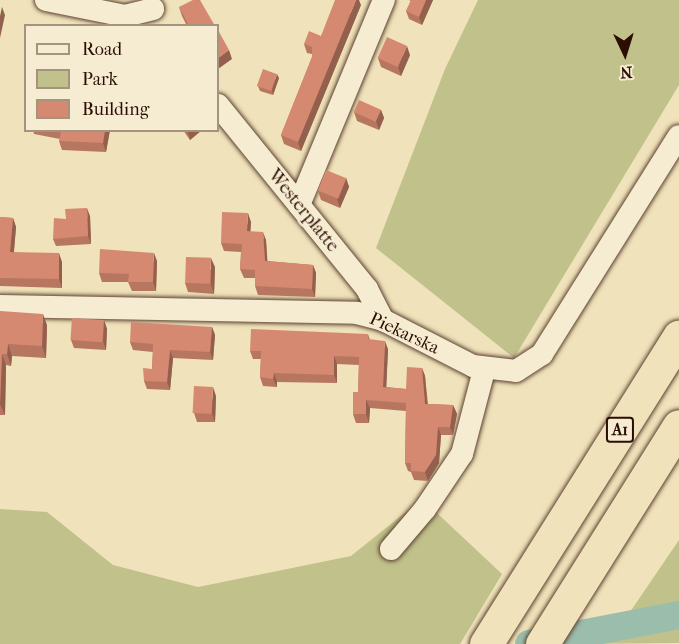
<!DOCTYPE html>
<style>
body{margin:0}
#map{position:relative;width:679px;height:644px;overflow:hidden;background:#f0e2ba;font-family:"IM FELL French Canon",serif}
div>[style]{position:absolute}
.green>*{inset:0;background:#c1c18b}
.river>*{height:28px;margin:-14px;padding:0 14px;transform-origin:14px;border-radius:14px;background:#9bbeac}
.roads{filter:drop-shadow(0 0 2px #5c4231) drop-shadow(0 0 2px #5c4231)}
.minor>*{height:22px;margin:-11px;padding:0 11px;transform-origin:11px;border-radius:11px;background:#f5ecd2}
.highway>*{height:33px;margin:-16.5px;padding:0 16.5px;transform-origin:16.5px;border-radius:16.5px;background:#f0e2ba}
.wall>*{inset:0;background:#b67660}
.shaded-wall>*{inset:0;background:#94604e}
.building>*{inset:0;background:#d48970;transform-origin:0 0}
span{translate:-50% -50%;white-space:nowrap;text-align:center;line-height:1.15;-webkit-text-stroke:4.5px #f5ecd2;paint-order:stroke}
.shield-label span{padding:2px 4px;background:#f5ecd2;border:2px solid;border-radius:4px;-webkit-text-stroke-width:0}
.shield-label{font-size:16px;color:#2b0d03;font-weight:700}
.street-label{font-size:18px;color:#2b0d03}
.legend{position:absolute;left:24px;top:24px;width:195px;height:108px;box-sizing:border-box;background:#f5ecd2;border:2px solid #a4937f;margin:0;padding:8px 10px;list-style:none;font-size:18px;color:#2b0d03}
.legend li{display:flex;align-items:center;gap:12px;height:30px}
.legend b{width:30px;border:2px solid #a4937f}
.north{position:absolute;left:595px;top:24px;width:60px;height:60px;-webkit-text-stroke:4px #f5ecd2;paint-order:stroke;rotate:176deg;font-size:16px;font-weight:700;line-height:24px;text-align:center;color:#2b0d03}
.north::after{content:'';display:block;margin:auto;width:21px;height:27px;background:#2b0d03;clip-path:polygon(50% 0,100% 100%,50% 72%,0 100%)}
</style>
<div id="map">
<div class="green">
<div style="clip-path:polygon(478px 0,679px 0,679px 85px,514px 358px,376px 248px,445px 69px)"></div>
<div style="clip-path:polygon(422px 499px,502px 574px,460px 644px,0 644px,0 509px,47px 512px,113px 565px,198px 587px,351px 556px)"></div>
<div style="clip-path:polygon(679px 540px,679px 605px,630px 612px)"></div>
<div style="clip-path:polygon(679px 623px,679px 643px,571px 644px,654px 625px)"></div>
</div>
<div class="river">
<div style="left:529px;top:644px;width:153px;rotate:-10.9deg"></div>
</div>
<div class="roads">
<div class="minor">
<div style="left:46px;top:0;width:81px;rotate:11.4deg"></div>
<div style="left:125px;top:16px;width:29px;rotate:-14deg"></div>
<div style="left:218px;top:105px;width:237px;rotate:51deg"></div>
<div style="left:367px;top:289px;width:35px;rotate:63deg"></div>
<div style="left:299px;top:205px;width:222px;rotate:-67.5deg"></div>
<div style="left:0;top:306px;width:357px;rotate:1.1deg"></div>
<div style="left:357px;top:313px;width:27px;rotate:15deg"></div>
<div style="left:383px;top:320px;width:101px;rotate:27.1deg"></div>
<div style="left:473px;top:366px;width:43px;rotate:6.6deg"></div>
<div style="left:516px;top:371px;width:31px;rotate:-33deg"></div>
<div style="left:542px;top:354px;width:257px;rotate:-57.9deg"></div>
<div style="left:391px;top:549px;width:52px;rotate:-49.6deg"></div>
<div style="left:425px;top:509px;width:66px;rotate:-56.1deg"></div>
<div style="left:462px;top:454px;width:87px;rotate:-75.3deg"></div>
</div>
<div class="highway">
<div style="left:486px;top:644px;width:363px;rotate:-57.9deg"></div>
<div style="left:542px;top:644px;width:257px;rotate:-57.9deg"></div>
</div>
</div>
<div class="wall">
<div style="clip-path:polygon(409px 0,433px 0,422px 25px,409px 19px,406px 11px,411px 1px)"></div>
<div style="clip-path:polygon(361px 5px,301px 151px,284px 144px,281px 135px,312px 57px,312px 54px,307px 53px,304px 44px,321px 36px)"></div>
<div style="clip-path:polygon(179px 7px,215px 26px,187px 26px,182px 16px)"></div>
<div style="clip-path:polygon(410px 55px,401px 76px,381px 67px,378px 58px)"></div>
<div style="clip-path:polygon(279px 78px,273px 95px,260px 91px,258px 86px)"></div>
<div style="clip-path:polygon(381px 110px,384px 118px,379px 130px,357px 121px,354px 112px)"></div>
<div style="clip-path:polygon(33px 130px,110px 130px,106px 152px,62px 150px,59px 141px,60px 139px,34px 134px)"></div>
<div style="clip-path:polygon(183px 130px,202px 130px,190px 140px)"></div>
<div style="clip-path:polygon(346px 178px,349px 187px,340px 208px,321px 200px,318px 191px)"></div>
<div style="clip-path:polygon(90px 216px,91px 244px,56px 246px,53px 239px)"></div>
<div style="clip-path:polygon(0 217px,13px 218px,16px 227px,14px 252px,62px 262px,62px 288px,0 286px)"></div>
<div style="clip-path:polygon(251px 222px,250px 231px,266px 240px,267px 261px,313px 265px,316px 273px,315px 297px,258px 295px,255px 286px,255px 278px,244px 278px,240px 269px,241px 252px,224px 251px,221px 243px)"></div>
<div style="clip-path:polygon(157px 261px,156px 291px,132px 291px,128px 282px,102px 282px,99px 273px)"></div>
<div style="clip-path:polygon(215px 267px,214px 294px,188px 292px,185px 283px)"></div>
<div style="clip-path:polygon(0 311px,47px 325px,46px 358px,12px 356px,11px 366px,6px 365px,5px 415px,0 415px)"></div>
<div style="clip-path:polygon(104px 320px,107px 329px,106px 350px,74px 348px,71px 340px)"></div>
<div style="clip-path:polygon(212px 327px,215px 335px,213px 360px,173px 358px,170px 390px,147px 389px,144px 381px,152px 369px,153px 352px,133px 350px,130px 342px)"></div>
<div style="clip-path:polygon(368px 334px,370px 340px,388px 349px,386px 387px,406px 389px,422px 368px,425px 376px,428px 404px,453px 405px,457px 414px,453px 435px,441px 435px,439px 463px,428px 481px,414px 480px,411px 472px,408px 471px,405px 463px,406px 411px,370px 408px,369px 423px,356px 423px,353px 414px,358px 392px,359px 365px,337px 364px,337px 383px,277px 382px,277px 387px,263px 386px,260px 377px,261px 359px,253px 359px,250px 351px)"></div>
<div style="clip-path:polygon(216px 396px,215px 422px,197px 422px,194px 413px)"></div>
</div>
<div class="shaded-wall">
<div style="clip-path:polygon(356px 0,359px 0,361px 5px,301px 151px,298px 142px)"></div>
<div style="clip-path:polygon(426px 0,433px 0,422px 25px,419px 17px)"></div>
<div style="clip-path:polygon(2px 7px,5px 15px,0 38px,0 16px)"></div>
<div style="clip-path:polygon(407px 46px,410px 55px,401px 76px,398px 67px)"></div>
<div style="clip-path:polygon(229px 50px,232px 59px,218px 69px,218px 58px)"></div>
<div style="clip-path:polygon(277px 74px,279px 78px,273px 95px,272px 90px)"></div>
<div style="clip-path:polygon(381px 110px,384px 118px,379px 130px,376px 121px)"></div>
<div style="clip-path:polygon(105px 130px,110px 130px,106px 152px,103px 143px)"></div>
<div style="clip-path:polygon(187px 130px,202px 130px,190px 140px)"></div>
<div style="clip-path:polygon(346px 178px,349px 187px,340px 208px,337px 199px)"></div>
<div style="clip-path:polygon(87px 208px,90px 216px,91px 244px,88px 236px)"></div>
<div style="clip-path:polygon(248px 213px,251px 222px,250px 240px,247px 231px)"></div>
<div style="clip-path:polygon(13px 218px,16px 227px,13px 261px,10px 252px)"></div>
<div style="clip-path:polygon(263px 232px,266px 240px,268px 269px,265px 261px)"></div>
<div style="clip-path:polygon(59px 253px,62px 262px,62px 288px,59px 279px)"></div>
<div style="clip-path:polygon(154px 253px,157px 261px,156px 291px,153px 282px)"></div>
<div style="clip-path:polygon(211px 258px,215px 267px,214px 294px,211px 285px)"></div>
<div style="clip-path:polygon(313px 265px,316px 273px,315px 297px,312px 289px)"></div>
<div style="clip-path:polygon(43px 314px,47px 325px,46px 358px,42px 346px)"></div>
<div style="clip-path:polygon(104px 320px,107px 329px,106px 350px,103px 341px)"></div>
<div style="clip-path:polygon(212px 327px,215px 335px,213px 360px,210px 352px)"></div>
<div style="clip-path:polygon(385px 341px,388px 349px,386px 395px,383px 387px)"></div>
<div style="clip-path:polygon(8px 344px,12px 356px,11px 366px,7px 354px)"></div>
<div style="clip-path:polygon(170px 350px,173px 358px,170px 390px,167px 382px)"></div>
<div style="clip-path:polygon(2px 354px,6px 365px,5px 415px,0 404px)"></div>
<div style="clip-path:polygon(334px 356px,337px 364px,337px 383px,334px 375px)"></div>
<div style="clip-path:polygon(422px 368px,425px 376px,428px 413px,425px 404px)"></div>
<div style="clip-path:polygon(274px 373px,277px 382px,277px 387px,273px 379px)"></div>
<div style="clip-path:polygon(213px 387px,216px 396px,215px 422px,212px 413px)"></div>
<div style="clip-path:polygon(366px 400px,370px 408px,369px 423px,366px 414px)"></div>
<div style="clip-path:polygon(453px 405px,457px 414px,453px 435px,450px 427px)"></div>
<div style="clip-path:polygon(438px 427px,441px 435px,439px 463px,428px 481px,425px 472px)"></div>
</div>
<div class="building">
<div style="clip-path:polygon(193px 0,200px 0,215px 26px,189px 26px,179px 7px)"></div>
<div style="clip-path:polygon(335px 0,356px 0,298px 142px,281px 135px,312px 57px,312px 47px,304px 44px,309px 31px,321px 36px)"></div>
<div style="clip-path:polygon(411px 0,426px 0,419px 17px,406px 11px)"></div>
<div style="clip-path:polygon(218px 30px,229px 50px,218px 58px)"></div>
<div style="left:387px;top:37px;width:22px;height:23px;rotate:24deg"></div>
<div style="left:263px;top:69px;width:15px;height:18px;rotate:20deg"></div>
<div style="left:359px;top:100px;width:24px;height:13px;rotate:24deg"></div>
<div style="clip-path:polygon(55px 130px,105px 130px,103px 143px,59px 141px,61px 132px)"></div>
<div style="left:326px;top:170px;width:22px;height:22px;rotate:22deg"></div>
<div style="clip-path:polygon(87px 208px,88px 236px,53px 239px,54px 218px,66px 219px,65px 209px)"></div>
<div style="clip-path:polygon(222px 212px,248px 213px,247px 231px,263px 232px,265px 261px,313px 265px,312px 289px,255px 286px,255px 270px,240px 269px,242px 244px,221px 243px)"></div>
<div style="clip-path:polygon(0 217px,13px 218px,10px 252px,59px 253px,59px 279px,0 278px)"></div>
<div style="clip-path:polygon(100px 249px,154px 253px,153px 282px,128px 282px,129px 274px,99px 273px)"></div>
<div style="left:186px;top:257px;width:25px;height:26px;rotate:2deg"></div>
<div style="clip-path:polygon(0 311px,43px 314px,42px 346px,8px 344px,7px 354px,2px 354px,0 404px)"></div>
<div style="left:72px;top:318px;width:32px;height:22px;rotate:4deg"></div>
<div style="clip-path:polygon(131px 322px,212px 327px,210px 352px,170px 350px,167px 382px,144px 381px,143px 368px,152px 369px,153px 344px,130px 342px)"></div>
<div style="clip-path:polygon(251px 329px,368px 334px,368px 339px,385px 341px,383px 387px,406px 389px,407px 367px,422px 368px,425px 404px,453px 405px,450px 427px,438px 427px,436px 455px,425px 472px,411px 471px,411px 463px,405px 463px,406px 403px,366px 400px,366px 414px,353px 414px,353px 392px,358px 392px,359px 357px,334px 356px,334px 375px,274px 373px,273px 379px,260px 377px,261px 351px,250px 351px)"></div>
<div style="left:194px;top:386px;width:19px;height:27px;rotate:3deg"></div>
</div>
<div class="shield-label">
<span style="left:620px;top:430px">A1</span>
</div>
<div class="street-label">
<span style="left:303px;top:211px;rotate:51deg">Westerplatte</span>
<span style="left:404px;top:334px;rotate:25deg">Piekarska</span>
</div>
<ul class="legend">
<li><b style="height:8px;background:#f5ecd2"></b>Road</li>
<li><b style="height:16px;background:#c1c18b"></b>Park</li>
<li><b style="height:16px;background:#d48970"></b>Building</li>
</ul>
<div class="north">N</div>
</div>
